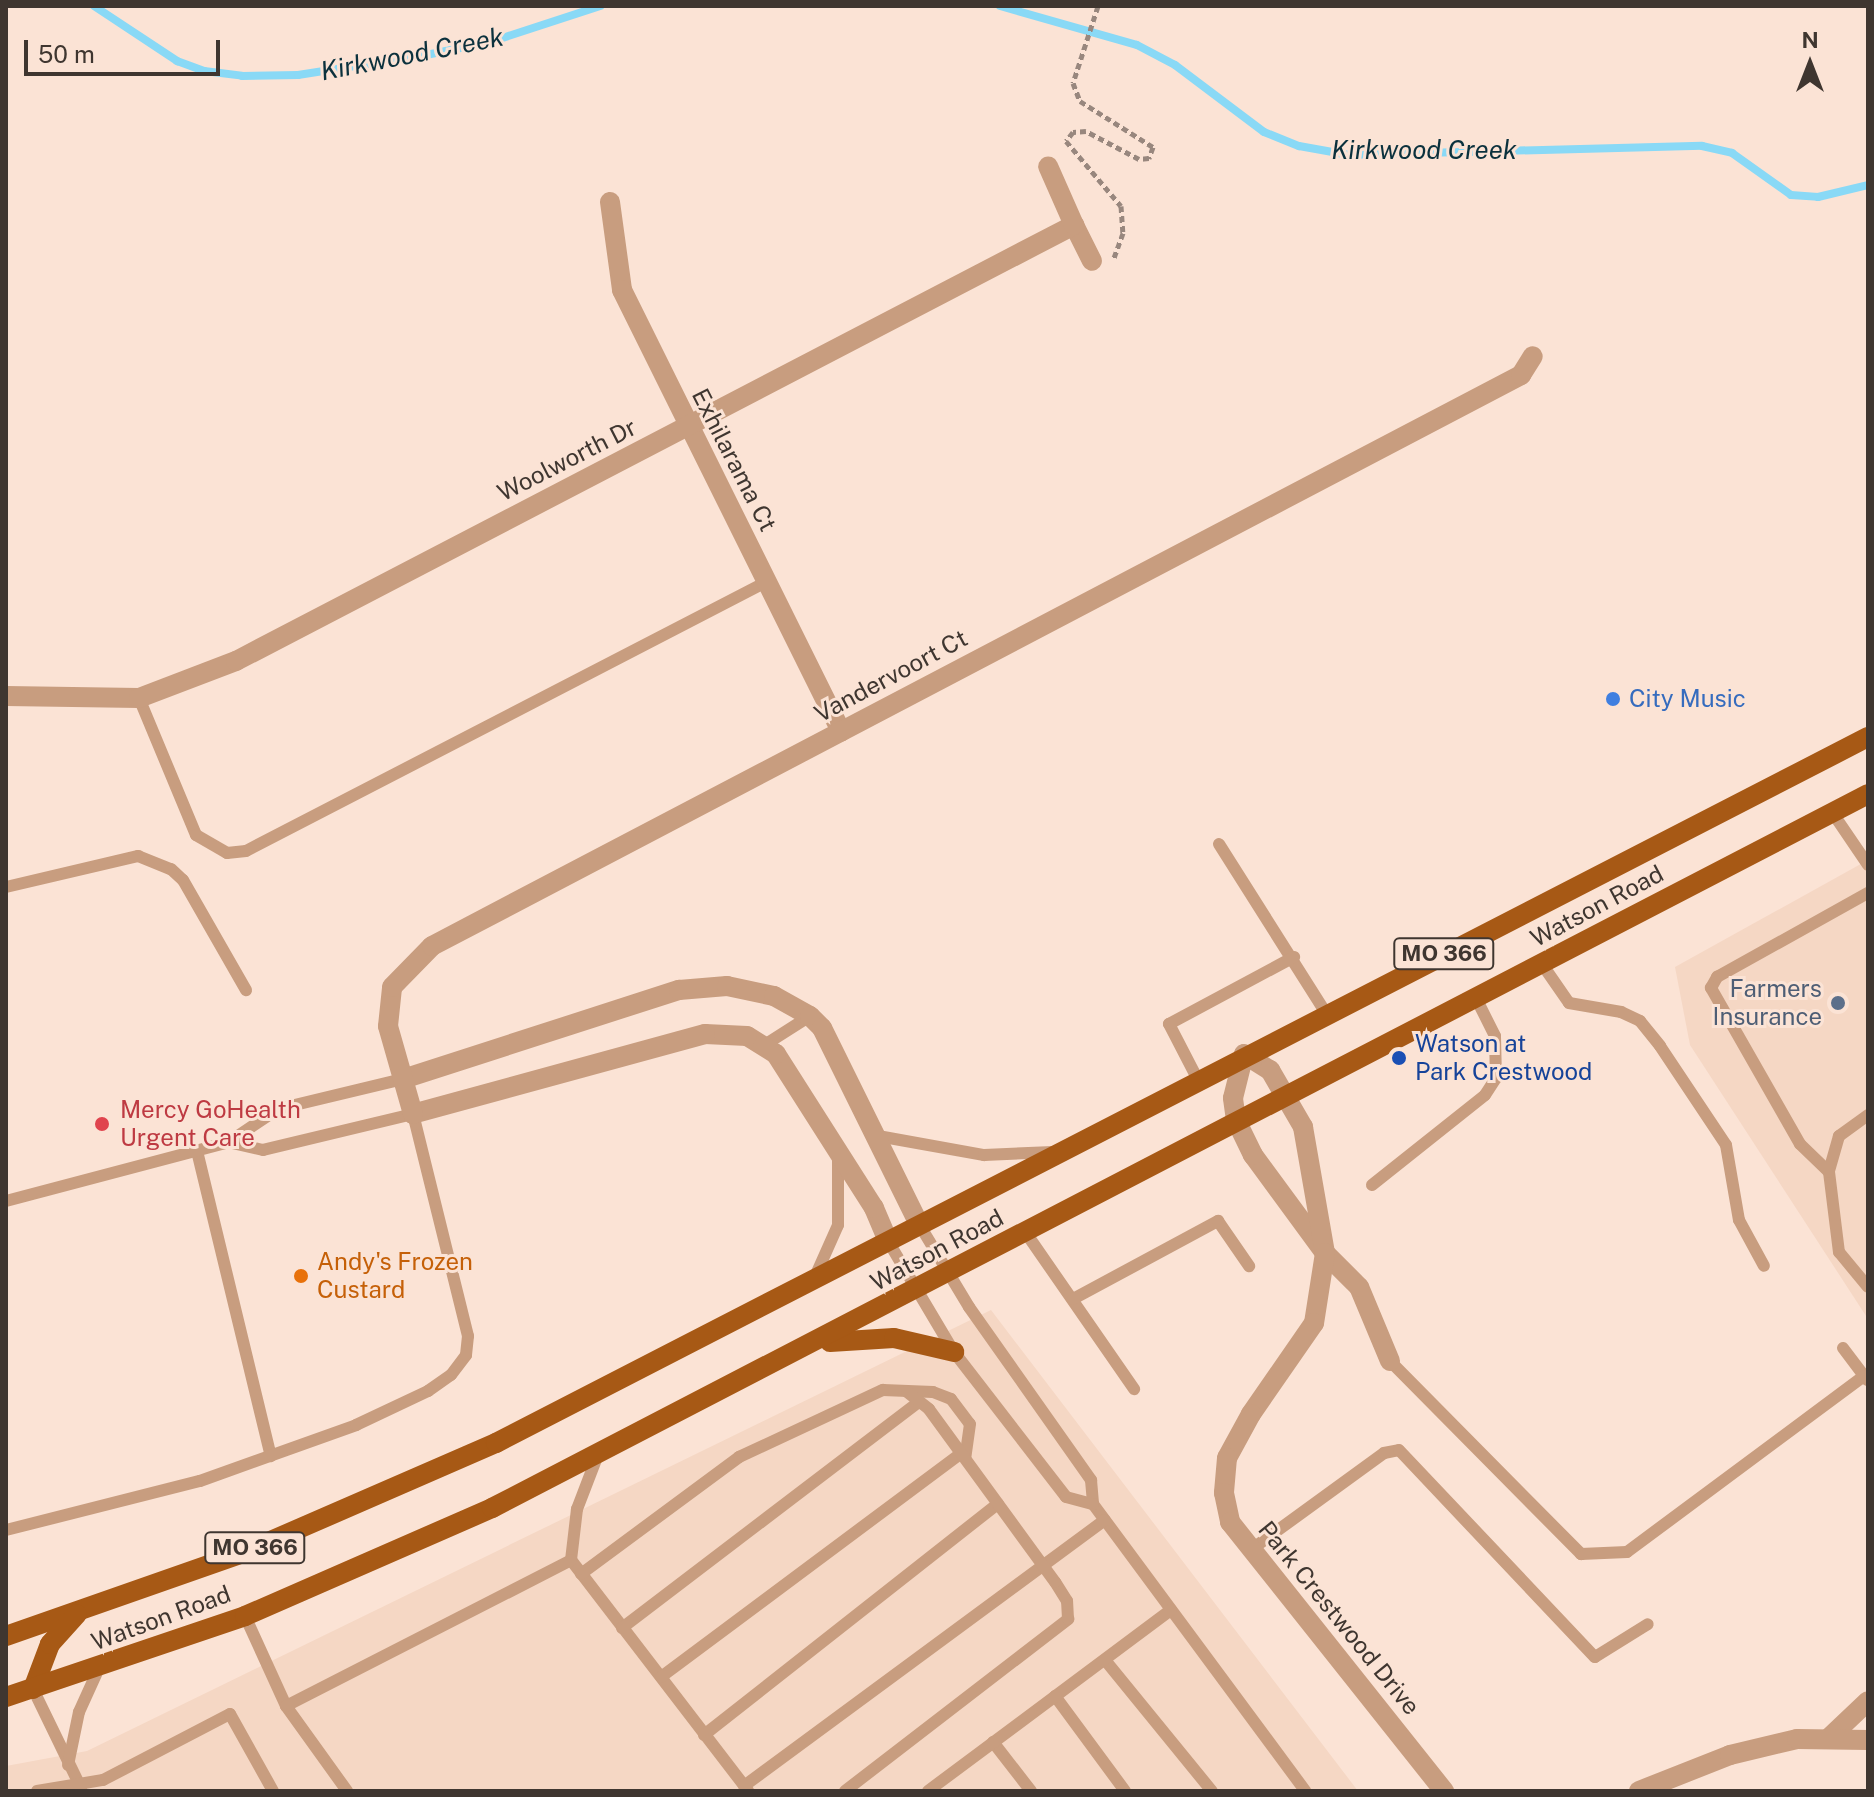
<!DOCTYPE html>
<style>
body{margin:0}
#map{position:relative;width:1874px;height:1797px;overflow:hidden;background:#fbe3d5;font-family:"Public Sans",sans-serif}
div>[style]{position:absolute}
.built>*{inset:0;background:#f5d7c4}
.stream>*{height:8px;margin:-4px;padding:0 4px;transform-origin:4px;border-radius:4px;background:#89d9f6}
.path>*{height:5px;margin-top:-2.5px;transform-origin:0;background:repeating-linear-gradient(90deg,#98877e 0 6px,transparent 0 10px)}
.service>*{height:12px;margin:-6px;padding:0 6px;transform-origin:6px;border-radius:6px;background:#c89d7f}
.minor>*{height:20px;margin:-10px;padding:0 10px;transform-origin:10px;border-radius:10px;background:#c89d7f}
.primary>*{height:20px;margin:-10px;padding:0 10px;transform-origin:10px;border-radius:10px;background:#a75915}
.dots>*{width:22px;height:22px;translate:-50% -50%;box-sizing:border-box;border:4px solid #fbe3d5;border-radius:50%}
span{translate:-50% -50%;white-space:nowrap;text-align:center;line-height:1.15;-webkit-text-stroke:6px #fbe3d5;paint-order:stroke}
.shield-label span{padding:2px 6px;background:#fbe3d5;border:2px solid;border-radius:6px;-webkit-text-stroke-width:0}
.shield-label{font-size:22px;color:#3f3630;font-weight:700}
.street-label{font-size:24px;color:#3f3630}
.shop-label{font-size:24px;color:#366cbe}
.left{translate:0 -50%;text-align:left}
.service-label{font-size:24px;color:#4e5e75}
.right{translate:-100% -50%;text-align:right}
.transit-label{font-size:24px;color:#164399}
.health-label{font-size:24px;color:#be3a42}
.food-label{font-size:24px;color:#c56008}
.water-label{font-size:26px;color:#0b313d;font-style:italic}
.frame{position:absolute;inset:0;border:8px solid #3f3630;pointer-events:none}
.north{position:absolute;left:1770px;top:24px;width:80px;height:80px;-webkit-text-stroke:6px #fbe3d5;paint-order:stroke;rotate:0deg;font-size:22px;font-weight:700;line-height:32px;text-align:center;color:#3f3630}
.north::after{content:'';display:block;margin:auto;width:28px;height:36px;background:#3f3630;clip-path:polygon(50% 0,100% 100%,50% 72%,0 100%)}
.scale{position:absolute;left:24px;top:40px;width:196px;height:36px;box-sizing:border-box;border:4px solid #3f3630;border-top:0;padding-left:10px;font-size:24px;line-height:28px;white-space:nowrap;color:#3f3630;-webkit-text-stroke:6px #fbe3d5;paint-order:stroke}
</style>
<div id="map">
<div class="built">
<div style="clip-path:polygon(1868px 860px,1868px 1319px,1690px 1045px,1675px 967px)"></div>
<div style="clip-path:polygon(991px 1310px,1358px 1791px,6px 1791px,6px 1766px,87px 1751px)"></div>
</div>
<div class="stream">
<div style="left:94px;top:6px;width:100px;rotate:33.5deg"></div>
<div style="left:177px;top:61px;width:29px;rotate:20deg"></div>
<div style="left:204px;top:71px;width:38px;rotate:7deg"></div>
<div style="left:242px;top:76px;width:56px;rotate:-1deg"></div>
<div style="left:298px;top:75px;width:130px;rotate:-8.9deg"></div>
<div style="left:426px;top:55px;width:65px;rotate:-11.5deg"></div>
<div style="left:490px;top:42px;width:116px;rotate:-18.1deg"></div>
<div style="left:1000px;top:6px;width:142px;rotate:15.9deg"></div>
<div style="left:1137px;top:45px;width:43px;rotate:27.8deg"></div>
<div style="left:1175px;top:65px;width:111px;rotate:37deg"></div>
<div style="left:1264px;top:132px;width:38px;rotate:22deg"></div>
<div style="left:1299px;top:146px;width:51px;rotate:10.2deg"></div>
<div style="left:1349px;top:155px;width:353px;rotate:-1.5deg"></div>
<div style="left:1702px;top:146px;width:31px;rotate:13deg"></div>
<div style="left:1732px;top:153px;width:72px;rotate:35.4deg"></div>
<div style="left:1791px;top:195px;width:27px;rotate:4deg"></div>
<div style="left:1818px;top:197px;width:51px;rotate:-13.5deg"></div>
</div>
<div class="path">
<div style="left:1098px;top:6px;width:81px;rotate:108deg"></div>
<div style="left:1073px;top:83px;width:19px;rotate:69deg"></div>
<div style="left:1080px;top:101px;width:86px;rotate:32.2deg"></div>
<div style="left:1153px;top:147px;width:12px;rotate:110deg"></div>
<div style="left:1149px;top:158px;width:10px;rotate:174deg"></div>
<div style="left:1139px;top:159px;width:60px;rotate:-152.2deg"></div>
<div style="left:1086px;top:131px;width:13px;rotate:176deg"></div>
<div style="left:1073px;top:132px;width:11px;rotate:128deg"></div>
<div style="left:1066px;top:141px;width:85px;rotate:49.8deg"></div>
<div style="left:1121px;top:206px;width:27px;rotate:86deg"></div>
<div style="left:1123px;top:233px;width:27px;rotate:110deg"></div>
</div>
<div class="service">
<div style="left:139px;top:698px;width:148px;rotate:67.4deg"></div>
<div style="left:196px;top:835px;width:36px;rotate:30deg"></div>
<div style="left:227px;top:853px;width:19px;rotate:-6deg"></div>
<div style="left:246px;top:851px;width:585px;rotate:-27.35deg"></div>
<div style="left:1832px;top:812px;width:64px;rotate:55.8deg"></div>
<div style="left:1219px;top:844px;width:200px;rotate:57.7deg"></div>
<div style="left:6px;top:887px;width:136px;rotate:-13.2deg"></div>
<div style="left:138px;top:856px;width:35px;rotate:22deg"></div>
<div style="left:171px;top:869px;width:16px;rotate:43deg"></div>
<div style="left:183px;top:880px;width:127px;rotate:60.2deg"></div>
<div style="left:1542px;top:964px;width:47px;rotate:55.3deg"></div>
<div style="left:1569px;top:1003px;width:53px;rotate:9.8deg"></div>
<div style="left:1621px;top:1012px;width:21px;rotate:25deg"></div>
<div style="left:1640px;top:1021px;width:32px;rotate:51deg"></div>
<div style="left:1660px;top:1046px;width:119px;rotate:56.3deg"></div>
<div style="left:1726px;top:1145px;width:76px;rotate:80.2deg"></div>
<div style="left:1739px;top:1220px;width:52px;rotate:61.5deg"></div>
<div style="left:763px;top:1046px;width:56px;rotate:-32.6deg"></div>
<div style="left:1197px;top:1078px;width:61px;rotate:-117.4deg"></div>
<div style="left:1169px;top:1024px;width:142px;rotate:-28.2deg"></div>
<div style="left:1868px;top:1115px;width:36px;rotate:144deg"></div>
<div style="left:1839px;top:1136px;width:37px;rotate:106deg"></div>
<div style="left:1829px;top:1172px;width:81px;rotate:82.9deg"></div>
<div style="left:1839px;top:1252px;width:45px;rotate:50.4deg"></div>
<div style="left:878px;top:1136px;width:108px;rotate:10.2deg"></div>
<div style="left:984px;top:1155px;width:69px;rotate:-2.5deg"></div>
<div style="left:197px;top:1151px;width:314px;rotate:76.4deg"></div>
<div style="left:1829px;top:1172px;width:40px;rotate:-136deg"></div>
<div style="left:1800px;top:1144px;width:180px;rotate:-119.7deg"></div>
<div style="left:1711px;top:988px;width:13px;rotate:-61deg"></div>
<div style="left:1717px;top:977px;width:173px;rotate:-29.1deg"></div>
<div style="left:1372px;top:1185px;width:144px;rotate:-38.5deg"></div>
<div style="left:1485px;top:1095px;width:20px;rotate:-57deg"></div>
<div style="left:1496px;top:1078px;width:42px;rotate:-91.4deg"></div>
<div style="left:1495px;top:1036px;width:42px;rotate:-116.6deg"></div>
<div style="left:6px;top:1201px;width:231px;rotate:-14.8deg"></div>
<div style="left:229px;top:1142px;width:59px;rotate:-34deg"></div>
<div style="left:278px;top:1109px;width:129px;rotate:-13.5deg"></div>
<div style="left:919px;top:1224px;width:97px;rotate:58.9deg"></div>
<div style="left:969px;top:1307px;width:212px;rotate:54.8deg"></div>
<div style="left:1091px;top:1480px;width:24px;rotate:85deg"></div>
<div style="left:1093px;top:1504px;width:357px;rotate:53.5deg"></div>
<div style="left:1026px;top:1233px;width:190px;rotate:55.3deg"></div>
<div style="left:888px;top:1241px;width:129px;rotate:59.3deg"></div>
<div style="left:954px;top:1352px;width:183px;rotate:52.3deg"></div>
<div style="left:1066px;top:1497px;width:28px;rotate:15deg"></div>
<div style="left:814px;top:1279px;width:59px;rotate:-66deg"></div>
<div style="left:838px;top:1225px;width:68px;rotate:-90deg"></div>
<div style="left:1073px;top:1299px;width:165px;rotate:-28.3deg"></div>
<div style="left:1218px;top:1221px;width:55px;rotate:55.4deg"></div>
<div style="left:1843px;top:1348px;width:40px;rotate:53deg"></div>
<div style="left:1390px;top:1361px;width:272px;rotate:45.3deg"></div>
<div style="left:1581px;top:1554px;width:46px;rotate:-2.5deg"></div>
<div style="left:1627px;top:1552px;width:295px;rotate:-36.6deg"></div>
<div style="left:597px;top:1457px;width:56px;rotate:111deg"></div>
<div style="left:577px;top:1509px;width:51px;rotate:96.7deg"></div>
<div style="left:571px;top:1560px;width:291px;rotate:52.5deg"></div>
<div style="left:6px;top:1530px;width:200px;rotate:-14.2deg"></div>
<div style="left:200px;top:1481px;width:166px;rotate:-19.7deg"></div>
<div style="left:356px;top:1425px;width:80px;rotate:-25.3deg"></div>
<div style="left:428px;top:1391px;width:28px;rotate:-35deg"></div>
<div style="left:451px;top:1375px;width:25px;rotate:-53deg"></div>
<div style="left:466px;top:1355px;width:19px;rotate:-84deg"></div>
<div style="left:468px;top:1336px;width:229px;rotate:-103.9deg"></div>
<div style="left:413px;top:1114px;width:154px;rotate:166.5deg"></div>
<div style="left:263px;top:1150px;width:35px;rotate:-167deg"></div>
<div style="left:1252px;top:1549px;width:163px;rotate:-36deg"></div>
<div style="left:1384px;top:1453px;width:15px;rotate:-11deg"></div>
<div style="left:1399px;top:1450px;width:285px;rotate:46.6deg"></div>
<div style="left:1595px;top:1657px;width:62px;rotate:-31.9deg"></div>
<div style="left:581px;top:1574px;width:197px;rotate:-36.5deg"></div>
<div style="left:739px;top:1457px;width:159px;rotate:-25deg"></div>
<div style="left:883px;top:1390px;width:50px;rotate:2.3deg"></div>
<div style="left:933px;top:1392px;width:19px;rotate:21deg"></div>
<div style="left:951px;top:1399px;width:31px;rotate:53deg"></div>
<div style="left:970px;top:1424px;width:34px;rotate:98deg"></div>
<div style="left:245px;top:1616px;width:99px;rotate:65.5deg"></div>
<div style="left:286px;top:1706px;width:105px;rotate:54.3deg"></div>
<div style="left:622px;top:1628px;width:373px;rotate:-37.3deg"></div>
<div style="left:1105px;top:1660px;width:169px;rotate:50.8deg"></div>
<div style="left:661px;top:1677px;width:374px;rotate:-36.7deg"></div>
<div style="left:33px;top:1689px;width:110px;rotate:64.1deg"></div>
<div style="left:1055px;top:1696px;width:118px;rotate:53.6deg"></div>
<div style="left:286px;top:1706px;width:320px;rotate:-27.1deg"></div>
<div style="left:704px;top:1735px;width:374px;rotate:-38.2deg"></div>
<div style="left:993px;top:1742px;width:62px;rotate:52.2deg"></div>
<div style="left:68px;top:1765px;width:54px;rotate:-78.3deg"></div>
<div style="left:79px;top:1712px;width:48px;rotate:-65.6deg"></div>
<div style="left:744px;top:1786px;width:448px;rotate:-36.4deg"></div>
<div style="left:37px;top:1791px;width:67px;rotate:-9.5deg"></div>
<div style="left:103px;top:1780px;width:143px;rotate:-27.5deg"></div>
<div style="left:230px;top:1714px;width:88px;rotate:60.8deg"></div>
<div style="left:845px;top:1791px;width:282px;rotate:-37.6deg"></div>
<div style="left:1068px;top:1619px;width:18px;rotate:-93deg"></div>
<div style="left:1067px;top:1601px;width:22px;rotate:-122deg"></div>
<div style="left:1055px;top:1582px;width:214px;rotate:-126.1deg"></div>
<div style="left:929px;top:1409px;width:28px;rotate:-142deg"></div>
<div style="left:928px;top:1791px;width:303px;rotate:-36.7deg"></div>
</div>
<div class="minor">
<div style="left:610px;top:202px;width:89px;rotate:82.2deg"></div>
<div style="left:622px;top:290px;width:493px;rotate:63.6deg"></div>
<div style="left:1074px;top:225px;width:40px;rotate:63.4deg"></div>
<div style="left:6px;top:696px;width:133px;rotate:0.9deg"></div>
<div style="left:139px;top:698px;width:104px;rotate:-20.9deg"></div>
<div style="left:236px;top:661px;width:945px;rotate:-27.49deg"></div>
<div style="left:1074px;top:225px;width:64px;rotate:-113.8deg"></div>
<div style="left:403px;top:1079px;width:290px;rotate:-17.9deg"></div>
<div style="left:679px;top:990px;width:48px;rotate:-4.8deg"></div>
<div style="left:727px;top:986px;width:48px;rotate:12deg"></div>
<div style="left:774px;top:996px;width:41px;rotate:29.1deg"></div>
<div style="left:810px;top:1016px;width:17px;rotate:45deg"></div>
<div style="left:822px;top:1028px;width:219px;rotate:63.7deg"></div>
<div style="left:888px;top:1241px;width:36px;rotate:-113deg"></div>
<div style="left:874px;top:1208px;width:183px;rotate:-122.5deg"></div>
<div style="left:776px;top:1054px;width:34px;rotate:-148deg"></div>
<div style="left:747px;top:1036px;width:42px;rotate:-177.3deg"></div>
<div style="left:705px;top:1034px;width:303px;rotate:164.7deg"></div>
<div style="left:413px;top:1114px;width:91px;rotate:-105.9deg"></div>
<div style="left:388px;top:1026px;width:39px;rotate:-84deg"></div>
<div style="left:392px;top:987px;width:57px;rotate:-45.7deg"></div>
<div style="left:432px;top:946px;width:1230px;rotate:-27.67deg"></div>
<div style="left:1521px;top:375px;width:22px;rotate:-58deg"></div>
<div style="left:1390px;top:1361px;width:80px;rotate:-112.7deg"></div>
<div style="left:1359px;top:1287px;width:48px;rotate:-135deg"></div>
<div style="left:1325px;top:1253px;width:122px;rotate:-126.3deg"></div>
<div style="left:1253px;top:1155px;width:39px;rotate:-116deg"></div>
<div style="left:1236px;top:1120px;width:22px;rotate:-98deg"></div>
<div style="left:1233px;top:1098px;width:45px;rotate:-76deg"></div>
<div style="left:1244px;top:1054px;width:31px;rotate:32deg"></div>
<div style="left:1270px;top:1070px;width:66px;rotate:59.9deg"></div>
<div style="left:1303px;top:1127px;width:128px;rotate:80.1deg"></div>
<div style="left:1325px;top:1253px;width:71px;rotate:98.9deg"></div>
<div style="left:1314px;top:1323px;width:111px;rotate:124.7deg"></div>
<div style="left:1251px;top:1414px;width:50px;rotate:118.6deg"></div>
<div style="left:1227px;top:1458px;width:35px;rotate:95deg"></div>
<div style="left:1224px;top:1493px;width:30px;rotate:78deg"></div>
<div style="left:1230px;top:1522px;width:344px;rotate:51.5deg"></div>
<div style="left:1830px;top:1737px;width:52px;rotate:-43.5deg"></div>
<div style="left:1639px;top:1791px;width:98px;rotate:-21.6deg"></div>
<div style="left:1730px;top:1755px;width:69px;rotate:-13.4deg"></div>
<div style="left:1797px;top:1739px;width:71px;rotate:0.8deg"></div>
</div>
<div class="primary">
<div style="left:830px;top:1342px;width:64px;rotate:-3.6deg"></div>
<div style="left:894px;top:1338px;width:62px;rotate:13.1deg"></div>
<div style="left:6px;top:1636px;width:251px;rotate:-19.3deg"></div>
<div style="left:243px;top:1553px;width:276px;rotate:-23.5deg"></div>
<div style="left:496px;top:1443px;width:1543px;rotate:-27.23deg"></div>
<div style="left:33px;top:1689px;width:48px;rotate:-69.3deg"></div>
<div style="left:50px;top:1644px;width:40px;rotate:-48deg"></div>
<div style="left:6px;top:1697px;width:252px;rotate:-18.7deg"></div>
<div style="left:245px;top:1616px;width:270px;rotate:-23.6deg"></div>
<div style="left:492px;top:1508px;width:1550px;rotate:-27.42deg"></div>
</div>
<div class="dots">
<div style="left:1613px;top:699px;background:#3f7fe0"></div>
<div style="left:1838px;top:1003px;background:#5c6f8a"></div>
<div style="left:1399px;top:1058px;background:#1a4fb4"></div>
<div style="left:102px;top:1124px;background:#e0444e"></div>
<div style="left:301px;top:1276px;background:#e8710a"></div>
</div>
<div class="shield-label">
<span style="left:1444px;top:954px">MO 366</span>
<span style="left:255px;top:1548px">MO 366</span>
</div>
<div class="street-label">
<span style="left:567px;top:460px;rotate:-27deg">Woolworth Dr</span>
<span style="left:734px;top:460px;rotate:63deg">Exhilarama Ct</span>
<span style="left:891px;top:676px;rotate:-28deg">Vandervoort Ct</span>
<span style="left:1597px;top:906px;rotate:-28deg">Watson Road</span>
<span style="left:937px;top:1250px;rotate:-28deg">Watson Road</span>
<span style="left:161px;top:1618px;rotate:-20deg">Watson Road</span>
<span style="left:1339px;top:1618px;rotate:51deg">Park Crestwood Drive</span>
</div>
<div class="shop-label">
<span class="left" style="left:1629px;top:699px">City Music</span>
</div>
<div class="service-label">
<span class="right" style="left:1822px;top:1003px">Farmers<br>Insurance</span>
</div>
<div class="transit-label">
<span class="left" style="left:1415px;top:1058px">Watson at<br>Park Crestwood</span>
</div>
<div class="health-label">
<span class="left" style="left:120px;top:1124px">Mercy GoHealth<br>Urgent Care</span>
</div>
<div class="food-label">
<span class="left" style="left:317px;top:1276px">Andy's Frozen<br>Custard</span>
</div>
<div class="water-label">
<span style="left:412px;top:54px;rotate:-11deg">Kirkwood Creek</span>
<span style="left:1424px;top:150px">Kirkwood Creek</span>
</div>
<div class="frame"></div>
<div class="north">N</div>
<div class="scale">50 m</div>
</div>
